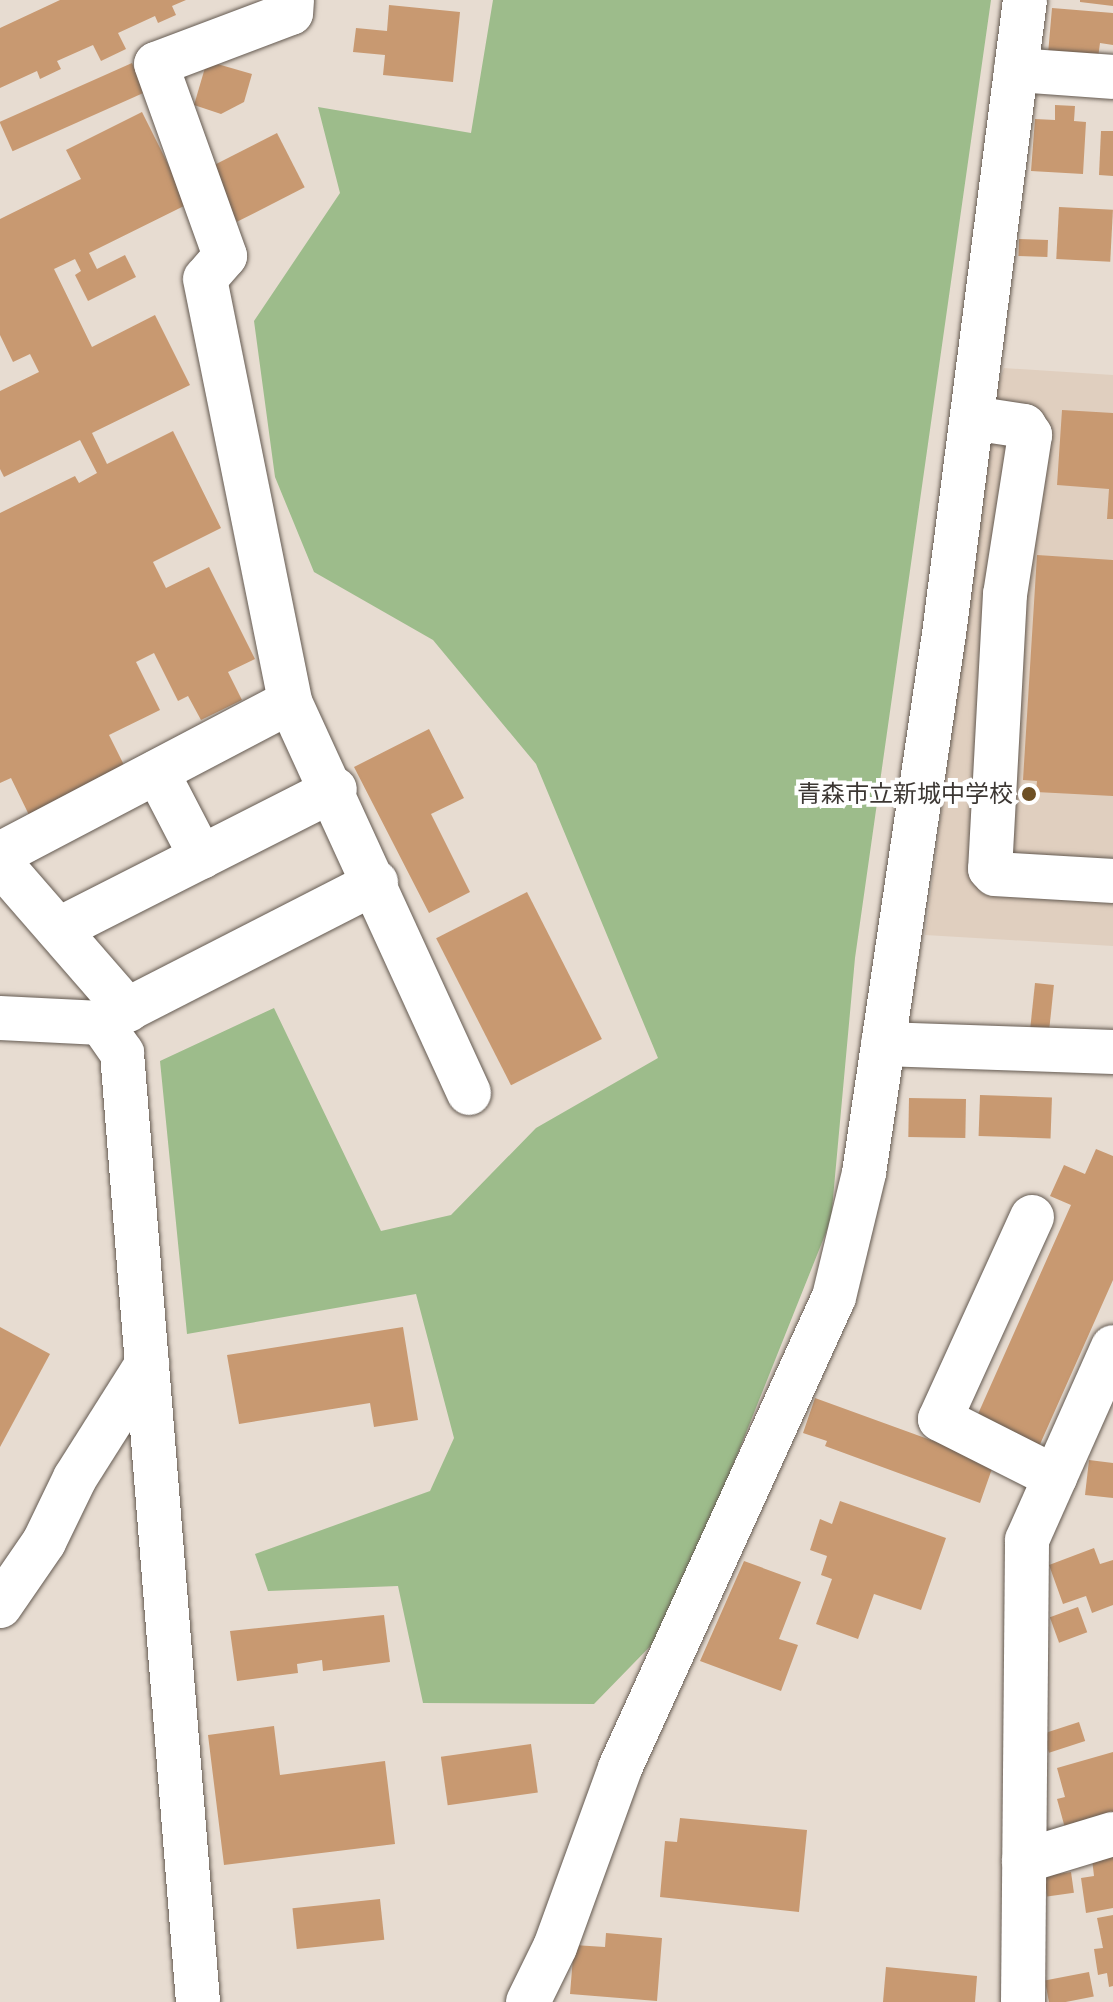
<!DOCTYPE html>
<meta charset="utf-8">
<style>
body{margin:0}
#map{position:relative;width:1113px;height:2002px;overflow:hidden;background:#e7dcd1;font-family:"Public Sans","Noto Sans JP",sans-serif}
div>[style]{position:absolute}
.built>*{inset:0;background:#e0cfbf}
.green>*{inset:0;background:#9dbc8b}
.building>*{inset:0;background:#c89971;transform-origin:0 0}
.roads{filter:drop-shadow(0 0 2px #645a51) drop-shadow(0 0 2px #645a51)}
.minor>*{height:44px;margin:-22px;padding:0 22px;transform-origin:22px;border-radius:22px;background:#fff}
.dots>*{width:22px;height:22px;translate:-50% -50%;box-sizing:border-box;border:4px solid #fff;border-radius:50%}
span{translate:-50% -50%;white-space:nowrap;text-align:center;line-height:1.15;-webkit-text-stroke:8px #fff;paint-order:stroke}
.poi-label{font-size:24px;color:#3c3733}
.right{translate:-100% -50%;text-align:right}
</style>
<div id="map">
<div class="built">
<div style="clip-path:polygon(1004px 368px,1113px 375px,1113px 946px,925px 935px,998px 383px)"></div>
</div>
<div class="green">
<div style="clip-path:polygon(493px 0,991px 0,855px 958px,831px 1220px,668px 1628px,594px 1704px,423px 1703px,398px 1586px,268px 1591px,255px 1554px,430px 1491px,454px 1438px,416px 1294px,187px 1334px,160px 1061px,274px 1008px,381px 1231px,451px 1215px,536px 1128px,658px 1058px,536px 764px,433px 640px,314px 572px,275px 477px,254px 321px,340px 193px,318px 107px,471px 133px)"></div>
</div>
<div class="building">
<div style="clip-path:polygon(60px 0,186px 0,172px 6px,176px 15px,158px 23px,155px 16px,118px 33px,126px 49px,101px 61px,93px 45px,57px 61px,61px 69px,40px 79px,37px 71px,0 88px,0 28px)"></div>
<div style="clip-path:polygon(1080px 0,1113px 0,1113px 6px,1080px 2px)"></div>
<div style="clip-path:polygon(389px 5px,460px 12px,453px 82px,383px 75px,385px 55px,353px 52px,356px 28px,387px 31px)"></div>
<div style="clip-path:polygon(1052px 8px,1113px 13px,1113px 45px,1100px 43px,1098px 58px,1048px 54px)"></div>
<div style="clip-path:polygon(207px 61px,252px 74px,244px 102px,221px 114px,194px 105px)"></div>
<div style="left:132px;top:63px;width:32px;height:145px;rotate:66deg"></div>
<div style="clip-path:polygon(1055px 105px,1075px 106px,1074px 121px,1086px 122px,1083px 174px,1031px 171px,1035px 119px,1055px 120px)"></div>
<div style="clip-path:polygon(142px 112px,188px 204px,89px 253px,97px 269px,125px 255px,136px 277px,88px 301px,75px 275px,81px 271px,75px 259px,54px 269px,92px 347px,155px 315px,190px 385px,92px 433px,107px 464px,173px 431px,221px 528px,153px 562px,166px 588px,209px 567px,255px 659px,228px 672px,242px 700px,201px 720px,188px 696px,178px 701px,154px 653px,136px 662px,160px 710px,109px 735px,125px 767px,29px 815px,11px 778px,0 783px,0 513px,75px 476px,79px 483px,97px 473px,80px 440px,4px 477px,0 469px,0 391px,39px 372px,30px 354px,13px 362px,0 335px,0 219px,81px 179px,66px 150px)"></div>
<div style="clip-path:polygon(1101px 131px,1113px 131px,1113px 176px,1099px 175px)"></div>
<div style="left:277px;top:133px;width:61px;height:76px;rotate:63deg"></div>
<div style="left:1059px;top:207px;width:54px;height:52px;rotate:3deg"></div>
<div style="left:1019px;top:239px;width:29px;height:17px;rotate:2deg"></div>
<div style="clip-path:polygon(1062px 410px,1113px 413px,1113px 519px,1107px 519px,1109px 489px,1057px 485px)"></div>
<div style="clip-path:polygon(1037px 555px,1113px 560px,1113px 796px,1036px 792px,1037px 781px,1023px 780px)"></div>
<div style="clip-path:polygon(429px 729px,464px 798px,431px 814px,470px 892px,429px 913px,354px 767px)"></div>
<div style="left:527px;top:892px;width:165px;height:102px;rotate:63deg"></div>
<div style="left:1035px;top:983px;width:19px;height:47px;rotate:6deg"></div>
<div style="left:980px;top:1095px;width:72px;height:41px;rotate:2deg"></div>
<div style="left:909px;top:1098px;width:57px;height:39px;rotate:1deg"></div>
<div style="clip-path:polygon(1096px 1149px,1113px 1156px,1113px 1280px,1037px 1451px,974px 1423px,1071px 1205px,1050px 1196px,1064px 1165px,1085px 1174px)"></div>
<div style="clip-path:polygon(0 1327px,50px 1354px,0 1447px)"></div>
<div style="clip-path:polygon(403px 1327px,418px 1420px,374px 1427px,370px 1403px,239px 1424px,227px 1355px)"></div>
<div style="clip-path:polygon(815px 1398px,994px 1463px,980px 1503px,825px 1446px,827px 1441px,803px 1433px)"></div>
<div style="clip-path:polygon(1089px 1460px,1113px 1463px,1113px 1498px,1085px 1495px)"></div>
<div style="clip-path:polygon(840px 1501px,946px 1538px,921px 1610px,874px 1594px,858px 1639px,816px 1624px,832px 1579px,821px 1575px,827px 1556px,810px 1550px,820px 1519px,832px 1524px)"></div>
<div style="clip-path:polygon(1094px 1548px,1100px 1564px,1113px 1560px,1113px 1605px,1092px 1613px,1086px 1596px,1063px 1604px,1049px 1565px)"></div>
<div style="clip-path:polygon(744px 1561px,801px 1582px,779px 1639px,798px 1645px,781px 1691px,700px 1661px)"></div>
<div style="left:1078px;top:1607px;width:27px;height:30px;rotate:70deg"></div>
<div style="clip-path:polygon(384px 1615px,390px 1662px,323px 1671px,322px 1660px,297px 1664px,298px 1673px,237px 1681px,230px 1631px)"></div>
<div style="left:1079px;top:1722px;width:20px;height:38px;rotate:72deg"></div>
<div style="clip-path:polygon(274px 1726px,280px 1775px,385px 1761px,395px 1844px,224px 1865px,208px 1735px)"></div>
<div style="left:531px;top:1744px;width:49px;height:91px;rotate:82deg"></div>
<div style="clip-path:polygon(1113px 1752px,1113px 1814px,1065px 1828px,1057px 1799px,1065px 1797px,1057px 1768px)"></div>
<div style="clip-path:polygon(680px 1818px,807px 1830px,799px 1912px,660px 1897px,665px 1841px,677px 1842px)"></div>
<div style="clip-path:polygon(1113px 1856px,1113px 1908px,1086px 1913px,1081px 1878px,1094px 1876px,1092px 1859px)"></div>
<div style="left:1071px;top:1872px;width:21px;height:27px;rotate:82deg"></div>
<div style="left:380px;top:1899px;width:41px;height:88px;rotate:84deg"></div>
<div style="clip-path:polygon(1113px 1915px,1113px 1986px,1109px 1987px,1107px 1973px,1098px 1975px,1094px 1949px,1103px 1948px,1097px 1918px)"></div>
<div style="clip-path:polygon(606px 1933px,662px 1938px,657px 2001px,570px 1994px,574px 1945px,605px 1947px)"></div>
<div style="clip-path:polygon(886px 1967px,977px 1976px,975px 2002px,883px 2002px)"></div>
<div style="left:1089px;top:1972px;width:25px;height:45px;rotate:79deg"></div>
</div>
<div class="roads">
<div class="minor">
<div style="left:292px;top:0;width:13px;rotate:94deg"></div>
<div style="left:291px;top:13px;width:144px;rotate:159.3deg"></div>
<div style="left:156px;top:64px;width:204px;rotate:70.2deg"></div>
<div style="left:225px;top:256px;width:30px;rotate:131deg"></div>
<div style="left:205px;top:279px;width:431px;rotate:78.6deg"></div>
<div style="left:290px;top:702px;width:430px;rotate:65.4deg"></div>
<div style="left:1016px;top:70px;width:97px;rotate:4.1deg"></div>
<div style="left:972px;top:418px;width:53px;rotate:8.7deg"></div>
<div style="left:1024px;top:426px;width:11px;rotate:56deg"></div>
<div style="left:1030px;top:435px;width:161px;rotate:98.9deg"></div>
<div style="left:1005px;top:594px;width:275px;rotate:93.1deg"></div>
<div style="left:990px;top:869px;width:7px;rotate:45deg"></div>
<div style="left:995px;top:874px;width:118px;rotate:3.4deg"></div>
<div style="left:157px;top:772px;width:96px;rotate:62.6deg"></div>
<div style="left:0;top:854px;width:327px;rotate:-27.7deg"></div>
<div style="left:0;top:863px;width:195px;rotate:49deg"></div>
<div style="left:61px;top:928px;width:307px;rotate:-26.9deg"></div>
<div style="left:0;top:1018px;width:101px;rotate:2.8deg"></div>
<div style="left:101px;top:1023px;width:37px;rotate:55deg"></div>
<div style="left:122px;top:1053px;width:952px;rotate:85.42deg"></div>
<div style="left:101px;top:1023px;width:309px;rotate:-27.1deg"></div>
<div style="left:883px;top:1044px;width:230px;rotate:2deg"></div>
<div style="left:1032px;top:1217px;width:222px;rotate:114.5deg"></div>
<div style="left:940px;top:1419px;width:129px;rotate:26.8deg"></div>
<div style="left:0;top:1606px;width:78px;rotate:-55.5deg"></div>
<div style="left:44px;top:1542px;width:71px;rotate:-64.2deg"></div>
<div style="left:75px;top:1478px;width:135px;rotate:-57.7deg"></div>
<div style="left:1024px;top:1861px;width:93px;rotate:-16.9deg"></div>
<div style="left:528px;top:2002px;width:61px;rotate:-63.9deg"></div>
<div style="left:555px;top:1947px;width:190px;rotate:-70deg"></div>
<div style="left:620px;top:1768px;width:517px;rotate:-65.57deg"></div>
<div style="left:834px;top:1297px;width:128px;rotate:-76.4deg"></div>
<div style="left:864px;top:1173px;width:545px;rotate:-81.56deg"></div>
<div style="left:944px;top:634px;width:639px;rotate:-82.72deg"></div>
<div style="left:1023px;top:2002px;width:462px;rotate:-89.5deg"></div>
<div style="left:1027px;top:1540px;width:211px;rotate:-66deg"></div>
</div>
</div>
<div class="dots">
<div style="left:1029px;top:794px;background:#6e5025"></div>
</div>
<div class="poi-label">
<span class="right" style="left:1013px;top:794px">青森市立新城中学校</span>
</div>
</div>
